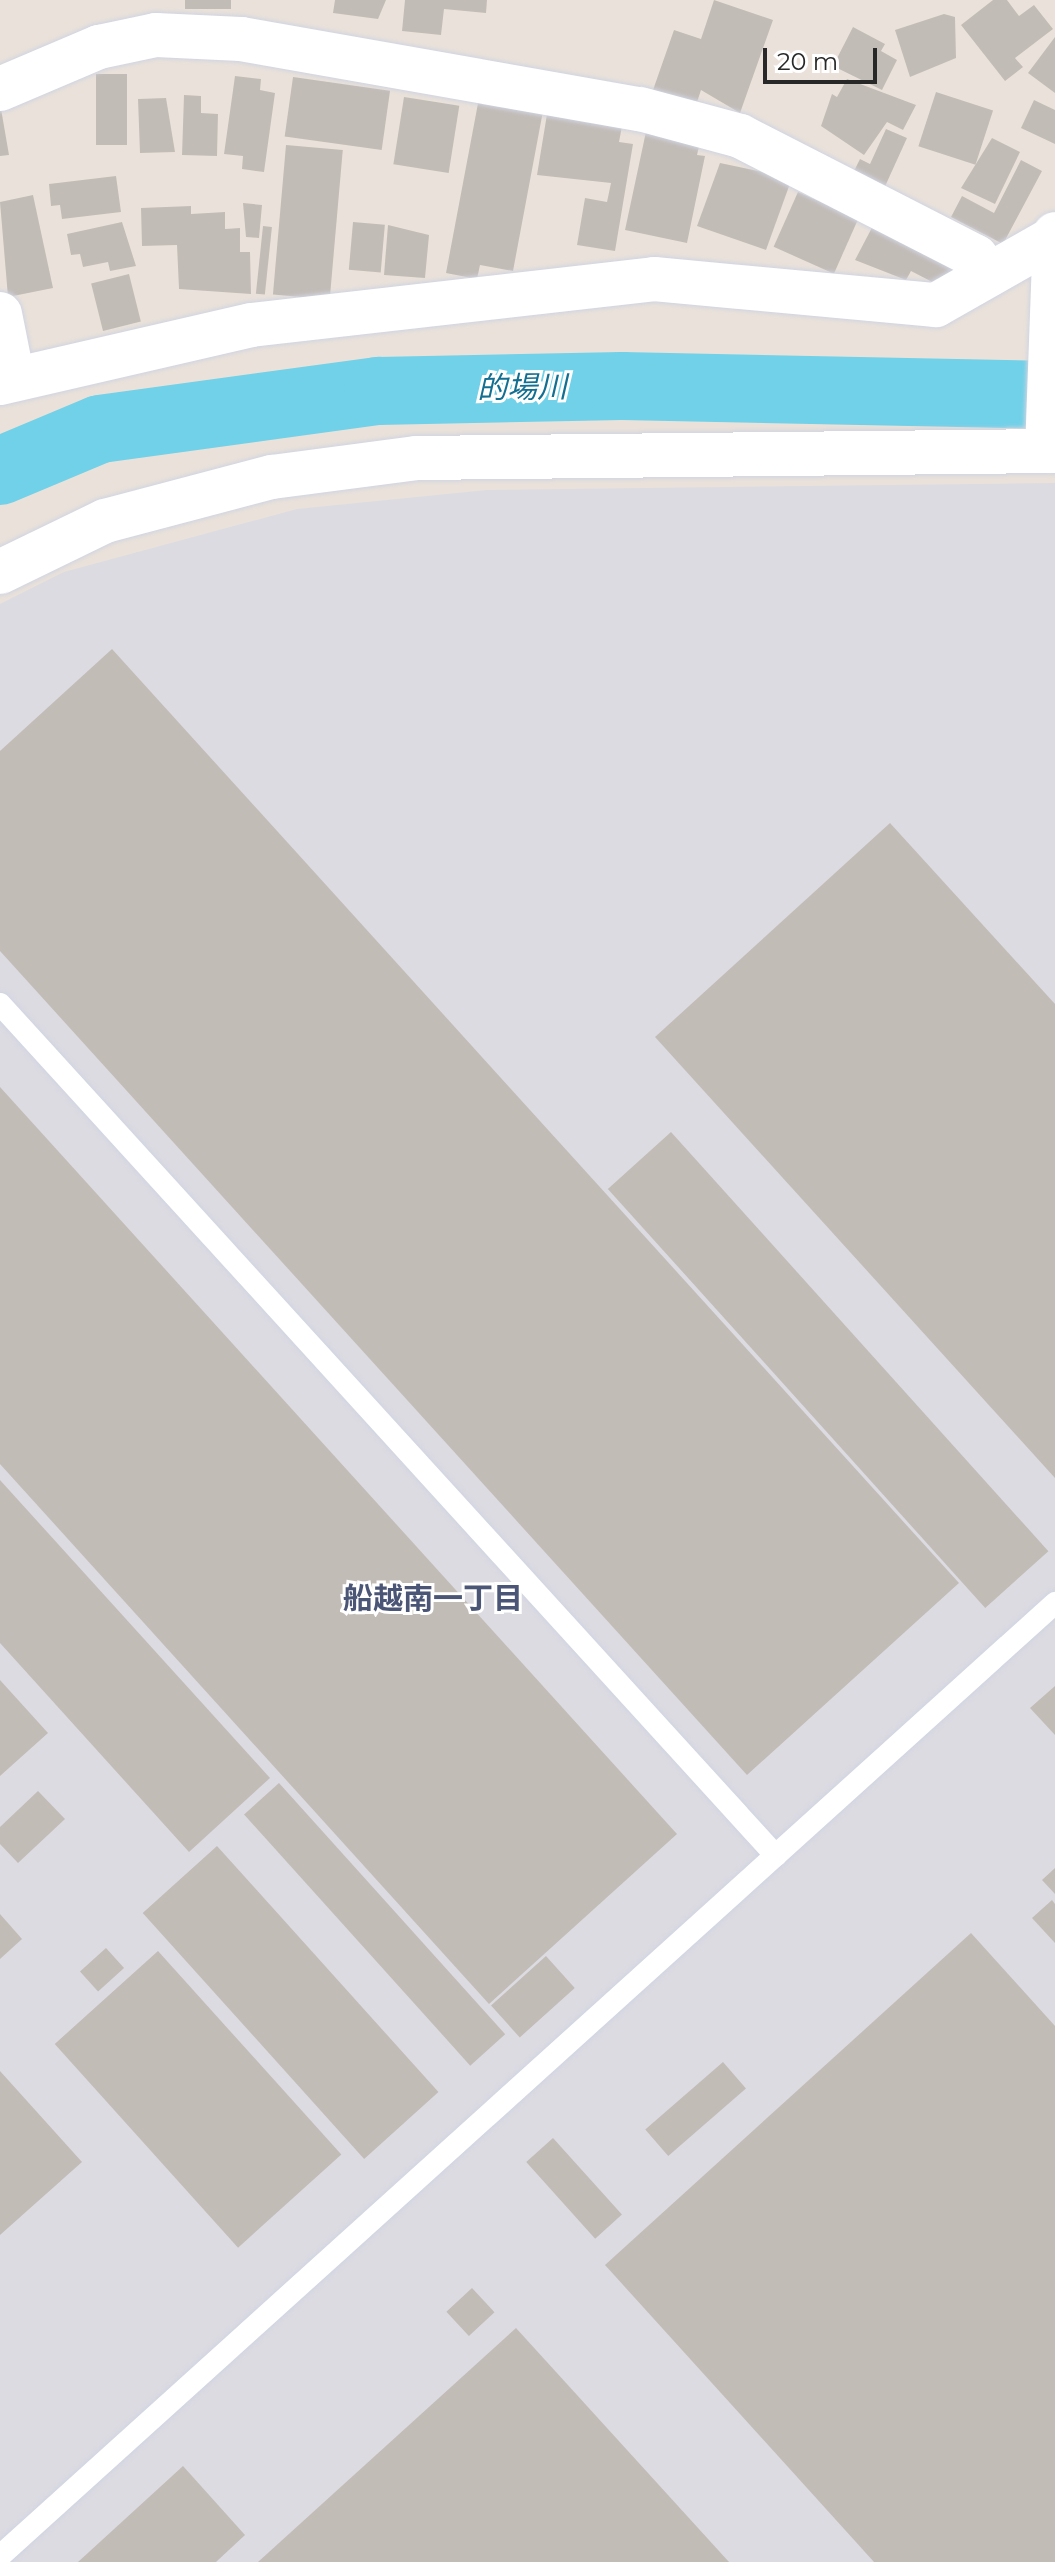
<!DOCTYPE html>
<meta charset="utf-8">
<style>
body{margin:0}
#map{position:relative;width:1055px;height:2562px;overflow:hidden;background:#eae2da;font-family:Montserrat,"Noto Sans JP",sans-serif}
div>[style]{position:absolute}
.industrial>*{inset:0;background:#dcdbe2}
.river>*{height:68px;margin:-34px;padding:0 34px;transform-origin:34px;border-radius:34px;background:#71d1e8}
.building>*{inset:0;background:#c2bcb7;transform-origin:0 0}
.roads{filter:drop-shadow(0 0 2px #d0d4e1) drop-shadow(0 0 2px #d0d4e1)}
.lane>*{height:22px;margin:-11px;padding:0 11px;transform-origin:11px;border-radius:11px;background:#fff}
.street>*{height:44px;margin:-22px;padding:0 22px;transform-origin:22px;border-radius:22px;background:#fff}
.secondary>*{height:44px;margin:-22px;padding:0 22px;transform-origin:22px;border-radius:22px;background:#fff}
span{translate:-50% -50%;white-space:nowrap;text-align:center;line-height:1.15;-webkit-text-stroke:6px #fff;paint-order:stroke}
.water-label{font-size:30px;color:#136f91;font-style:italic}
.neighbourhood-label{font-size:30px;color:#4b5676;font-weight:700}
.scale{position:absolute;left:763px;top:48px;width:114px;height:36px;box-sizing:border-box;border:4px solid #282828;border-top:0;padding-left:10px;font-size:24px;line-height:28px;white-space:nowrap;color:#282828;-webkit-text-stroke:6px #fff;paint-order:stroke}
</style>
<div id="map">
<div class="industrial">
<div style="clip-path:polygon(1055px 483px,1055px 2562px,0 2562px,0 604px,64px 572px,297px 509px,487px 490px)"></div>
</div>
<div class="river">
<div style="left:0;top:471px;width:108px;rotate:-22.8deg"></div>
<div style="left:100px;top:429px;width:281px;rotate:-7.8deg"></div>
<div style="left:378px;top:391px;width:244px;rotate:-1.2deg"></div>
<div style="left:622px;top:386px;width:433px;rotate:1.2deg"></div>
</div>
<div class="building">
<div style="left:185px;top:0;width:46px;height:9px"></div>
<div style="clip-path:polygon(335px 0,386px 0,378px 19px,333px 13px)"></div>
<div style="clip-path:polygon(405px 0,487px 0,486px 13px,444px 9px,441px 35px,402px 31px)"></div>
<div style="clip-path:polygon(714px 0,773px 20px,740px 113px,701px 90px,696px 105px,653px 90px,674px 30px,701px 39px)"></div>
<div style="clip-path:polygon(993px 0,1007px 0,1019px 16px,1034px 5px,1053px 29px,1015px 58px,1023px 67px,1005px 81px,961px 25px)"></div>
<div style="clip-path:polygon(944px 14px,955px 17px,956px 58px,910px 77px,895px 30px)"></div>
<div style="clip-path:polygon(853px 27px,885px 44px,881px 51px,897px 60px,882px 90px,833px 66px)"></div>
<div style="clip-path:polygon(1055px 37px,1055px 93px,1028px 73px)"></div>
<div style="left:96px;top:74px;width:31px;height:71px"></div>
<div style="clip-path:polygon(235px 76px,261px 79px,260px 90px,275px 93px,264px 172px,242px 169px,243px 156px,224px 154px)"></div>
<div style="left:293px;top:77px;width:98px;height:60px;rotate:8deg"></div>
<div style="clip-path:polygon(847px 79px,916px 105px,903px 130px,887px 122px,864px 155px,821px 126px,832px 94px,837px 97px)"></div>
<div style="left:936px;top:92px;width:60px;height:57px;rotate:18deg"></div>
<div style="clip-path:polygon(184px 95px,201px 96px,201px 113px,218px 114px,217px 156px,182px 155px)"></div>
<div style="left:404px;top:97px;width:56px;height:68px;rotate:9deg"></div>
<div style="clip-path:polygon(166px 98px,175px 152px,140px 153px,138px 99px)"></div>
<div style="clip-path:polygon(479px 98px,543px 111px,513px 271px,480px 265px,477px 279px,446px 273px)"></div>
<div style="clip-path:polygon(1034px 100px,1055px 110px,1055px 144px,1021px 128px)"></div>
<div style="clip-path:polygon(549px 102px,623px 121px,619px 142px,633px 144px,615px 251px,577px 245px,585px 198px,607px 202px,611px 183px,537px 175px)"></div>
<div style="clip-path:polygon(0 103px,9px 155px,0 156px)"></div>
<div style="clip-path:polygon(647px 127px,701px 138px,697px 155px,705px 156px,687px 243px,625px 230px)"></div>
<div style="clip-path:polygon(886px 129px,907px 138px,882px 193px,850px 179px,860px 159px,870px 164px)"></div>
<div style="clip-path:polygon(992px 138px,1020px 152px,995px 204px,961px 188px)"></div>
<div style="left:286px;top:145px;width:57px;height:150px;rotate:5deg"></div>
<div style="clip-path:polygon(1021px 160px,1042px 171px,1003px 244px,951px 217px,962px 196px,994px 213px)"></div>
<div style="clip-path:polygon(720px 163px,792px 178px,766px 250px,697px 226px)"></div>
<div style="clip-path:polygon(116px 176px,121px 212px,62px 219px,60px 205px,51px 206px,49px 184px)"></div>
<div style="left:798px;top:192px;width:66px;height:60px;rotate:24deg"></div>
<div style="clip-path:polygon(33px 195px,53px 288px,8px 297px,0 202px)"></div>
<div style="clip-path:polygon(243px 203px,262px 205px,259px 238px,246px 237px)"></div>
<div style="clip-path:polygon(191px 206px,191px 214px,225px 212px,225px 229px,240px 228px,240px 252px,250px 252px,251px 294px,179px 289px,177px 245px,142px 246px,141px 208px)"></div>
<div style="clip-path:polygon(877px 218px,958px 261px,944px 288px,911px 271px,906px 280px,855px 260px)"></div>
<div style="clip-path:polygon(122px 222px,136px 266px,110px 271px,108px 262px,83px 267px,80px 254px,71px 255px,67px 234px)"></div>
<div style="left:353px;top:222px;width:32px;height:48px;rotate:5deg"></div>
<div style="clip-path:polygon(388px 225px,429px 235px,425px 278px,384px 275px)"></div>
<div style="left:263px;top:226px;width:9px;height:68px;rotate:6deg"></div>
<div style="left:129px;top:274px;width:49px;height:39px;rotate:76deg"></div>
<div style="clip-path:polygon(112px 649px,959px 1583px,747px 1775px,0 951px,0 751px)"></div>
<div style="clip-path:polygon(890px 823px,1055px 1004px,1055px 1478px,655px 1037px)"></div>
<div style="clip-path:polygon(0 1087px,677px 1834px,489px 2004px,0 1464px)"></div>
<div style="left:671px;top:1132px;width:564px;height:85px;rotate:48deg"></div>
<div style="clip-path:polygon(0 1480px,270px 1778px,189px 1852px,0 1643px)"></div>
<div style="clip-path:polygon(0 1680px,48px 1733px,0 1776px)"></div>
<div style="clip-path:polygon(1055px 1686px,1055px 1735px,1030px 1708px)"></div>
<div style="left:279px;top:1783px;width:338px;height:47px;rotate:48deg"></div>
<div style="clip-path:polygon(38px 1791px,65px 1819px,18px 1863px,0 1844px,0 1827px)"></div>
<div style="left:217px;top:1846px;width:331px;height:100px;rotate:48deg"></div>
<div style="clip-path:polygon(1055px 1868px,1055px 1894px,1042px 1880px)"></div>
<div style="clip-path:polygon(1052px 1900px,1055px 1904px,1055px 1943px,1032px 1918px)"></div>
<div style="clip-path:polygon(0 1914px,22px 1939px,0 1959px)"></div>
<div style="clip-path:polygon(971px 1933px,1055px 2026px,1055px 2562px,874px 2562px,605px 2265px)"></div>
<div style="left:106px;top:1948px;width:27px;height:35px;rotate:48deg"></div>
<div style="left:158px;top:1951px;width:274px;height:139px;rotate:48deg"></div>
<div style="left:546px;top:1956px;width:43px;height:74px;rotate:48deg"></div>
<div style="left:723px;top:2062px;width:35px;height:103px;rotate:49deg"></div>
<div style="clip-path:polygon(0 2071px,82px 2162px,0 2235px)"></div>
<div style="left:553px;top:2138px;width:103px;height:36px;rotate:48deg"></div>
<div style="left:472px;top:2288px;width:33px;height:35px;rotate:47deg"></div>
<div style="clip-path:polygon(516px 2328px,729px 2562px,258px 2562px)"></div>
<div style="clip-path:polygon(183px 2466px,245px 2535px,216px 2562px,78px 2562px)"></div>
</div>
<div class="roads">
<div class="lane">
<div style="left:0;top:1004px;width:1152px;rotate:47.67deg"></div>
<div style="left:0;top:2556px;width:1422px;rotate:-42.09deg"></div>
</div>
<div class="street">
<div style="left:0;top:89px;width:108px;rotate:-23deg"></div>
<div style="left:99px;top:47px;width:58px;rotate:-11.9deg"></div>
<div style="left:156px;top:35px;width:85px;rotate:2.7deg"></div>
<div style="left:241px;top:39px;width:405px;rotate:10deg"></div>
<div style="left:640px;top:109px;width:104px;rotate:15.1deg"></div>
<div style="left:740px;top:136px;width:265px;rotate:27.1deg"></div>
<div style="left:976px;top:257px;width:22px;rotate:51deg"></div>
<div style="left:0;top:314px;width:66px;rotate:78.7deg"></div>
<div style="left:0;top:383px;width:258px;rotate:-13deg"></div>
<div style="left:251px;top:325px;width:406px;rotate:-6.5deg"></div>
<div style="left:654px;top:279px;width:283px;rotate:5.3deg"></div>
<div style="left:936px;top:305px;width:133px;rotate:-29.6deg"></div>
<div style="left:1047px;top:451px;width:217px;rotate:-87.9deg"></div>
</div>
<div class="secondary">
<div style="left:0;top:572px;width:117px;rotate:-25.9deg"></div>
<div style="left:105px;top:521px;width:173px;rotate:-14.8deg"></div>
<div style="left:272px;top:477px;width:145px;rotate:-7.5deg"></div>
<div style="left:416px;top:458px;width:639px;rotate:-0.63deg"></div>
</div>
</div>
<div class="water-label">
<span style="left:522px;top:388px;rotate:-1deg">的場川</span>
</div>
<div class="neighbourhood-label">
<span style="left:433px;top:1599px">船越南一丁目</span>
</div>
<div class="scale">20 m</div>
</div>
